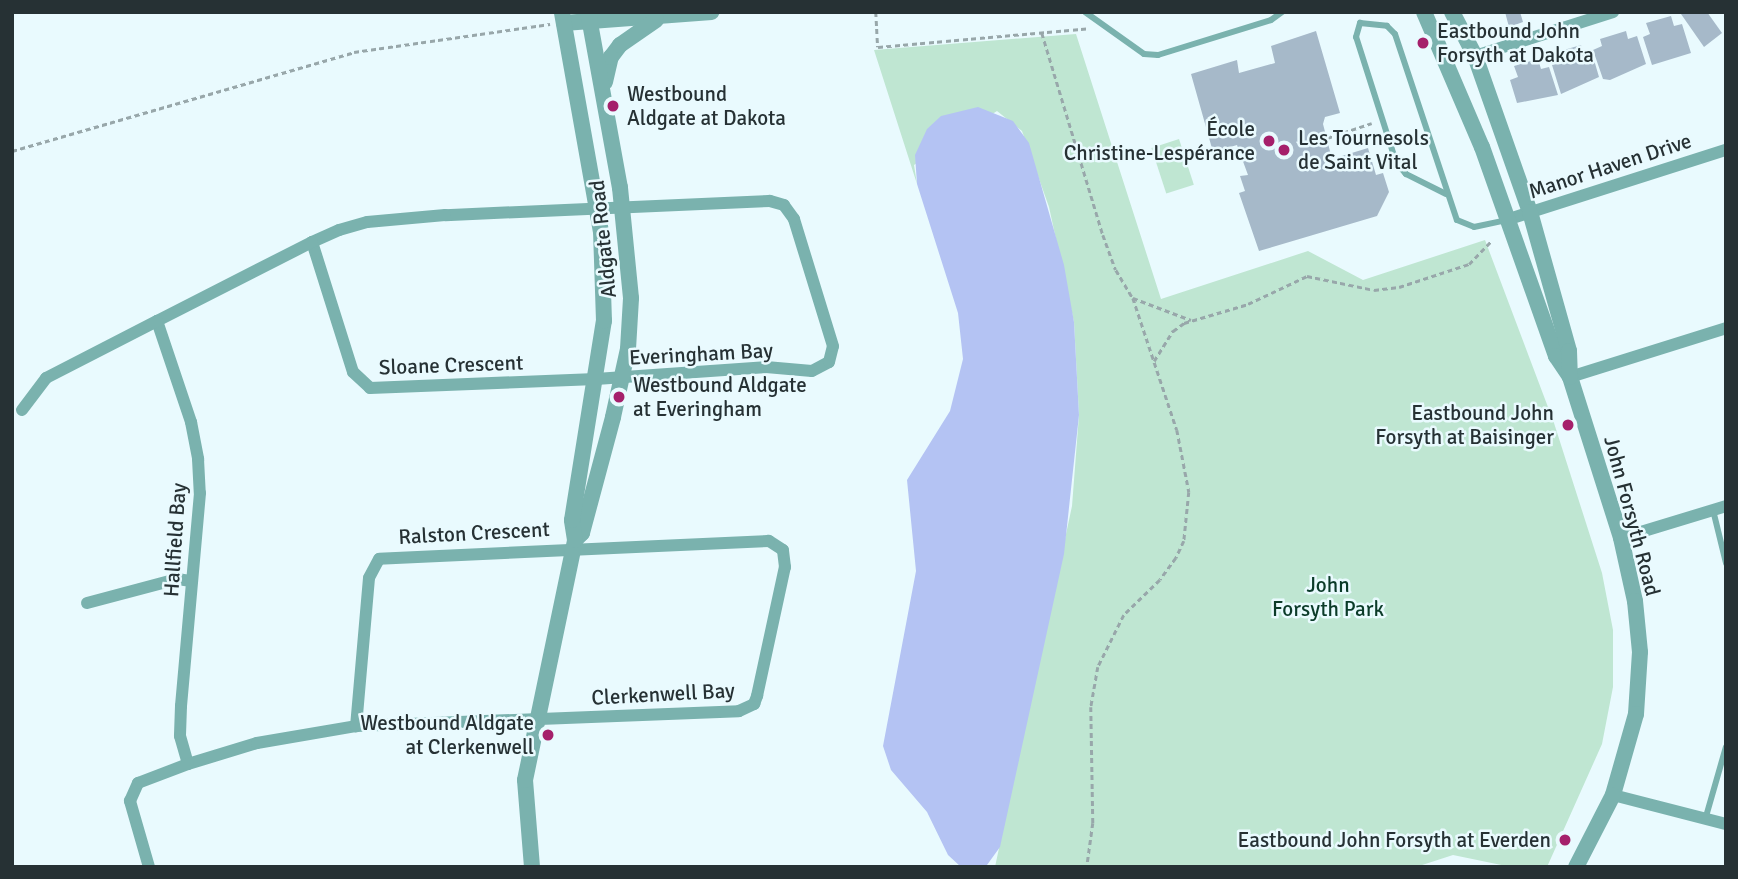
<!DOCTYPE html>
<meta charset="utf-8">
<style>
body{margin:0}
#map{position:relative;width:1738px;height:879px;overflow:hidden;background:#e9fafe;font-family:Signika,sans-serif}
div>[style]{position:absolute}
.green>*{inset:0;background:#bfe6d2;transform-origin:0 0}
.water>*{inset:0;background:#b4c3f3}
.building>*{inset:0;background:#a6b9c9}
.path>*{height:2.5px;margin-top:-1.25px;transform-origin:0;background:repeating-linear-gradient(90deg,#98a7aa 0 5px,transparent 0 8.5px)}
.service>*{height:6px;margin:-3px;padding:0 3px;transform-origin:3px;border-radius:3px;background:#7ab2ae}
.minor>*{height:12px;margin:-6px;padding:0 6px;transform-origin:6px;border-radius:6px;background:#7ab2ae}
.tertiary>*{height:16px;margin:-8px;padding:0 8px;transform-origin:8px;border-radius:8px;background:#7ab2ae}
.dots>*{width:19px;height:19px;translate:-50% -50%;box-sizing:border-box;border:4px solid #e9fafe;border-radius:50%}
span{translate:-50% -50%;white-space:nowrap;text-align:center;line-height:1.15;-webkit-text-stroke:5px #e9fafe;paint-order:stroke}
.poi-label{font-size:21px;color:#263134}
.left{translate:0 -50%;text-align:left}
.right{translate:-100% -50%;text-align:right}
.street-label{font-size:21px;color:#263134}
.park-label{font-size:21px;color:#0b3b29}
.frame{position:absolute;inset:0;border:14px solid #263134;pointer-events:none}
</style>
<div id="map">
<div class="green">
<div style="clip-path:polygon(1076px 34px,1161px 299px,1308px 251px,1363px 280px,1485px 240px,1554px 423px,1602px 573px,1613px 630px,1613px 687px,1602px 744px,1547px 867px,1511px 867px,1453px 855px,1416px 867px,995px 867px,1072px 506px,1079px 415px,1074px 322px,1049px 207px,1022px 131px,997px 111px,914px 165px,917px 184px,874px 50px)"></div>
<div style="left:1179px;top:139px;width:48px;height:29px;rotate:72deg"></div>
</div>
<div class="water">
<div style="clip-path:polygon(978px 107px,1013px 121px,1029px 143px,1064px 265px,1074px 322px,1079px 415px,1064px 554px,1000px 847px,987px 865px,961px 867px,948px 855px,927px 812px,891px 770px,883px 746px,916px 571px,907px 480px,950px 411px,963px 359px,958px 313px,917px 184px,915px 155px,927px 129px,941px 116px)"></div>
</div>
<div class="building">
<div style="clip-path:polygon(1505px 12px,1520px 12px,1523px 22px,1509px 27px)"></div>
<div style="clip-path:polygon(1684px 12px,1707px 12px,1722px 33px,1704px 47px,1681px 14px)"></div>
<div style="clip-path:polygon(1671px 16px,1674px 26px,1682px 24px,1691px 53px,1652px 65px,1643px 37px,1650px 34px,1646px 23px)"></div>
<div style="clip-path:polygon(1316px 31px,1340px 113px,1325px 117px,1323px 124px,1332px 159px,1368px 148px,1376px 175px,1383px 173px,1389px 192px,1377px 216px,1259px 251px,1239px 193px,1245px 191px,1240px 176px,1248px 175px,1237px 145px,1213px 152px,1191px 74px,1237px 60px,1239px 73px,1275px 63px,1271px 46px)"></div>
<div style="clip-path:polygon(1626px 31px,1628px 39px,1637px 36px,1646px 64px,1610px 80px,1603px 79px,1593px 50px,1602px 46px,1600px 39px)"></div>
<div style="clip-path:polygon(1581px 45px,1584px 55px,1592px 53px,1599px 77px,1561px 94px,1552px 65px,1560px 63px,1557px 52px)"></div>
<div style="clip-path:polygon(1538px 59px,1541px 69px,1549px 67px,1558px 95px,1517px 103px,1510px 80px,1518px 77px,1514px 66px)"></div>
</div>
<div class="path">
<div style="left:876px;top:12px;width:35px;rotate:87deg"></div>
<div style="left:878px;top:47px;width:212px;rotate:-5.1deg"></div>
<div style="left:1042px;top:33px;width:211px;rotate:73.2deg"></div>
<div style="left:1103px;top:235px;width:37px;rotate:70deg"></div>
<div style="left:1116px;top:270px;width:33px;rotate:59deg"></div>
<div style="left:1133px;top:298px;width:139px;rotate:71.6deg"></div>
<div style="left:1177px;top:430px;width:63px;rotate:79deg"></div>
<div style="left:1189px;top:492px;width:49px;rotate:95.8deg"></div>
<div style="left:1184px;top:541px;width:19px;rotate:115deg"></div>
<div style="left:1176px;top:558px;width:27px;rotate:126deg"></div>
<div style="left:1160px;top:580px;width:50px;rotate:135.8deg"></div>
<div style="left:1124px;top:615px;width:58px;rotate:116.6deg"></div>
<div style="left:1098px;top:667px;width:41px;rotate:99.9deg"></div>
<div style="left:1091px;top:707px;width:116px;rotate:89deg"></div>
<div style="left:1093px;top:823px;width:44px;rotate:97.8deg"></div>
<div style="left:1327px;top:138px;width:47px;rotate:-18.4deg"></div>
<div style="left:12px;top:151px;width:356px;rotate:-16.1deg"></div>
<div style="left:354px;top:52px;width:198px;rotate:-8.1deg"></div>
<div style="left:1133px;top:298px;width:62px;rotate:20.8deg"></div>
<div style="left:1154px;top:361px;width:36px;rotate:-58deg"></div>
<div style="left:1173px;top:331px;width:14px;rotate:-36deg"></div>
<div style="left:1184px;top:323px;width:67px;rotate:-16.5deg"></div>
<div style="left:1248px;top:304px;width:65px;rotate:-25.4deg"></div>
<div style="left:1307px;top:276px;width:68px;rotate:11.8deg"></div>
<div style="left:1374px;top:290px;width:25px;rotate:-7deg"></div>
<div style="left:1399px;top:287px;width:74px;rotate:-18.2deg"></div>
<div style="left:1469px;top:264px;width:33px;rotate:-46deg"></div>
</div>
<div class="service">
<div style="left:1085px;top:12px;width:72px;rotate:35.4deg"></div>
<div style="left:1144px;top:54px;width:14px;rotate:4deg"></div>
<div style="left:1158px;top:55px;width:118px;rotate:-17.2deg"></div>
<div style="left:1271px;top:20px;width:14px;rotate:-36deg"></div>
<div style="left:1446px;top:194px;width:45px;rotate:-153.4deg"></div>
<div style="left:1406px;top:174px;width:16px;rotate:-130deg"></div>
<div style="left:1396px;top:162px;width:131px;rotate:-107.7deg"></div>
<div style="left:1356px;top:37px;width:15px;rotate:-74deg"></div>
<div style="left:1360px;top:23px;width:27px;rotate:6deg"></div>
<div style="left:1387px;top:26px;width:11px;rotate:45deg"></div>
<div style="left:1395px;top:34px;width:196px;rotate:71.6deg"></div>
<div style="left:1457px;top:220px;width:18px;rotate:22deg"></div>
<div style="left:1474px;top:227px;width:33px;rotate:-12deg"></div>
<div style="left:1713px;top:510px;width:55px;rotate:76.2deg"></div>
<div style="left:1705px;top:820px;width:76px;rotate:-74deg"></div>
</div>
<div class="minor">
<div style="left:1475px;top:56px;width:145px;rotate:-17.7deg"></div>
<div style="left:1506px;top:220px;width:231px;rotate:-17.7deg"></div>
<div style="left:312px;top:242px;width:136px;rotate:72.5deg"></div>
<div style="left:353px;top:372px;width:23px;rotate:43deg"></div>
<div style="left:370px;top:388px;width:226px;rotate:-2.3deg"></div>
<div style="left:596px;top:379px;width:170px;rotate:-4deg"></div>
<div style="left:766px;top:367px;width:46px;rotate:5deg"></div>
<div style="left:812px;top:371px;width:19px;rotate:-28deg"></div>
<div style="left:829px;top:362px;width:16px;rotate:-76deg"></div>
<div style="left:833px;top:346px;width:133px;rotate:-107.1deg"></div>
<div style="left:794px;top:219px;width:17px;rotate:-126deg"></div>
<div style="left:784px;top:205px;width:15px;rotate:-164deg"></div>
<div style="left:770px;top:201px;width:325px;rotate:177.5deg"></div>
<div style="left:445px;top:215px;width:78px;rotate:174.9deg"></div>
<div style="left:367px;top:222px;width:29px;rotate:164deg"></div>
<div style="left:339px;top:230px;width:30px;rotate:156deg"></div>
<div style="left:312px;top:242px;width:174px;rotate:153deg"></div>
<div style="left:157px;top:321px;width:107px;rotate:71.4deg"></div>
<div style="left:191px;top:422px;width:38px;rotate:79deg"></div>
<div style="left:198px;top:459px;width:34px;rotate:87deg"></div>
<div style="left:200px;top:493px;width:214px;rotate:95.1deg"></div>
<div style="left:181px;top:706px;width:30px;rotate:92deg"></div>
<div style="left:180px;top:736px;width:29px;rotate:74deg"></div>
<div style="left:188px;top:764px;width:72px;rotate:-16.9deg"></div>
<div style="left:257px;top:743px;width:100px;rotate:-9.7deg"></div>
<div style="left:356px;top:726px;width:383px;rotate:-2.2deg"></div>
<div style="left:739px;top:711px;width:17px;rotate:-25deg"></div>
<div style="left:754px;top:704px;width:9px;rotate:-69deg"></div>
<div style="left:757px;top:696px;width:132px;rotate:-77.8deg"></div>
<div style="left:785px;top:567px;width:17px;rotate:-97deg"></div>
<div style="left:783px;top:550px;width:17px;rotate:-147deg"></div>
<div style="left:769px;top:541px;width:390px;rotate:177.4deg"></div>
<div style="left:379px;top:559px;width:21px;rotate:118deg"></div>
<div style="left:369px;top:578px;width:149px;rotate:95deg"></div>
<div style="left:1570px;top:377px;width:164px;rotate:-17.4deg"></div>
<div style="left:22px;top:410px;width:40px;rotate:-53deg"></div>
<div style="left:46px;top:378px;width:125px;rotate:-27.2deg"></div>
<div style="left:1621px;top:538px;width:110px;rotate:-16.9deg"></div>
<div style="left:87px;top:603px;width:93px;rotate:-14.9deg"></div>
<div style="left:177px;top:579px;width:15px;rotate:8deg"></div>
<div style="left:1613px;top:795px;width:117px;rotate:14.4deg"></div>
<div style="left:149px;top:867px;width:69px;rotate:-106.1deg"></div>
<div style="left:130px;top:801px;width:20px;rotate:-66deg"></div>
<div style="left:138px;top:783px;width:53px;rotate:-20.8deg"></div>
</div>
<div class="tertiary">
<div style="left:1424px;top:12px;width:147px;rotate:66.8deg"></div>
<div style="left:1482px;top:147px;width:222px;rotate:70.5deg"></div>
<div style="left:1556px;top:356px;width:25px;rotate:56deg"></div>
<div style="left:1570px;top:377px;width:169px;rotate:72.4deg"></div>
<div style="left:1621px;top:538px;width:65px;rotate:77.5deg"></div>
<div style="left:1635px;top:601px;width:51px;rotate:84.4deg"></div>
<div style="left:1640px;top:652px;width:62px;rotate:93.7deg"></div>
<div style="left:1636px;top:714px;width:84px;rotate:105.9deg"></div>
<div style="left:1613px;top:795px;width:81px;rotate:117.2deg"></div>
<div style="left:1452px;top:12px;width:50px;rotate:62.4deg"></div>
<div style="left:1475px;top:56px;width:165px;rotate:70.6deg"></div>
<div style="left:1530px;top:212px;width:144px;rotate:74.3deg"></div>
<div style="left:1569px;top:351px;width:26px;rotate:88deg"></div>
<div style="left:564px;top:23px;width:148px;rotate:-4.3deg"></div>
<div style="left:605px;top:82px;width:26px;rotate:-77deg"></div>
<div style="left:611px;top:57px;width:15px;rotate:-53deg"></div>
<div style="left:620px;top:45px;width:44px;rotate:-34.8deg"></div>
<div style="left:575px;top:540px;width:10px;rotate:-45deg"></div>
<div style="left:582px;top:533px;width:120px;rotate:-75deg"></div>
<div style="left:613px;top:417px;width:70px;rotate:-77.6deg"></div>
<div style="left:628px;top:349px;width:51px;rotate:-86.6deg"></div>
<div style="left:631px;top:298px;width:111px;rotate:-95.7deg"></div>
<div style="left:620px;top:188px;width:179px;rotate:-100.3deg"></div>
<div style="left:532px;top:867px;width:87px;rotate:-94.6deg"></div>
<div style="left:525px;top:780px;width:245px;rotate:-78.2deg"></div>
<div style="left:575px;top:540px;width:20px;rotate:-99deg"></div>
<div style="left:572px;top:520px;width:202px;rotate:-80.9deg"></div>
<div style="left:604px;top:321px;width:89px;rotate:-91.9deg"></div>
<div style="left:601px;top:232px;width:223px;rotate:-100.1deg"></div>
</div>
<div class="dots">
<div style="left:1423px;top:43px;background:#a5206b"></div>
<div style="left:613px;top:106px;background:#a5206b"></div>
<div style="left:1269px;top:141px;background:#a5206b"></div>
<div style="left:1284px;top:150px;background:#a5206b"></div>
<div style="left:619px;top:397px;background:#a5206b"></div>
<div style="left:1568px;top:425px;background:#a5206b"></div>
<div style="left:548px;top:735px;background:#a5206b"></div>
<div style="left:1565px;top:840px;background:#a5206b"></div>
</div>
<div class="poi-label">
<span class="left" style="left:1437px;top:43px">Eastbound John<br>Forsyth at Dakota</span>
<span class="left" style="left:627px;top:106px">Westbound<br>Aldgate at Dakota</span>
<span class="right" style="left:1255px;top:141px">École<br>Christine-Lespérance</span>
<span class="left" style="left:1298px;top:150px">Les Tournesols<br>de Saint Vital</span>
<span class="left" style="left:633px;top:397px">Westbound Aldgate<br>at Everingham</span>
<span class="right" style="left:1554px;top:425px">Eastbound John<br>Forsyth at Baisinger</span>
<span class="right" style="left:534px;top:735px">Westbound Aldgate<br>at Clerkenwell</span>
<span class="right" style="left:1551px;top:840px">Eastbound John Forsyth at Everden</span>
</div>
<div class="street-label">
<span style="left:1610px;top:166px;rotate:-18deg">Manor Haven Drive</span>
<span style="left:603px;top:239px;rotate:-96deg">Aldgate Road</span>
<span style="left:701px;top:354px;rotate:-3deg">Everingham Bay</span>
<span style="left:451px;top:365px;rotate:-2deg">Sloane Crescent</span>
<span style="left:1632px;top:516px;rotate:75deg">John Forsyth Road</span>
<span style="left:474px;top:533px;rotate:-3deg">Ralston Crescent</span>
<span style="left:175px;top:540px;rotate:-86deg">Hallfield Bay</span>
<span style="left:663px;top:694px;rotate:-3deg">Clerkenwell Bay</span>
</div>
<div class="park-label">
<span style="left:1328px;top:597px">John<br>Forsyth Park</span>
</div>
<div class="frame"></div>
</div>
